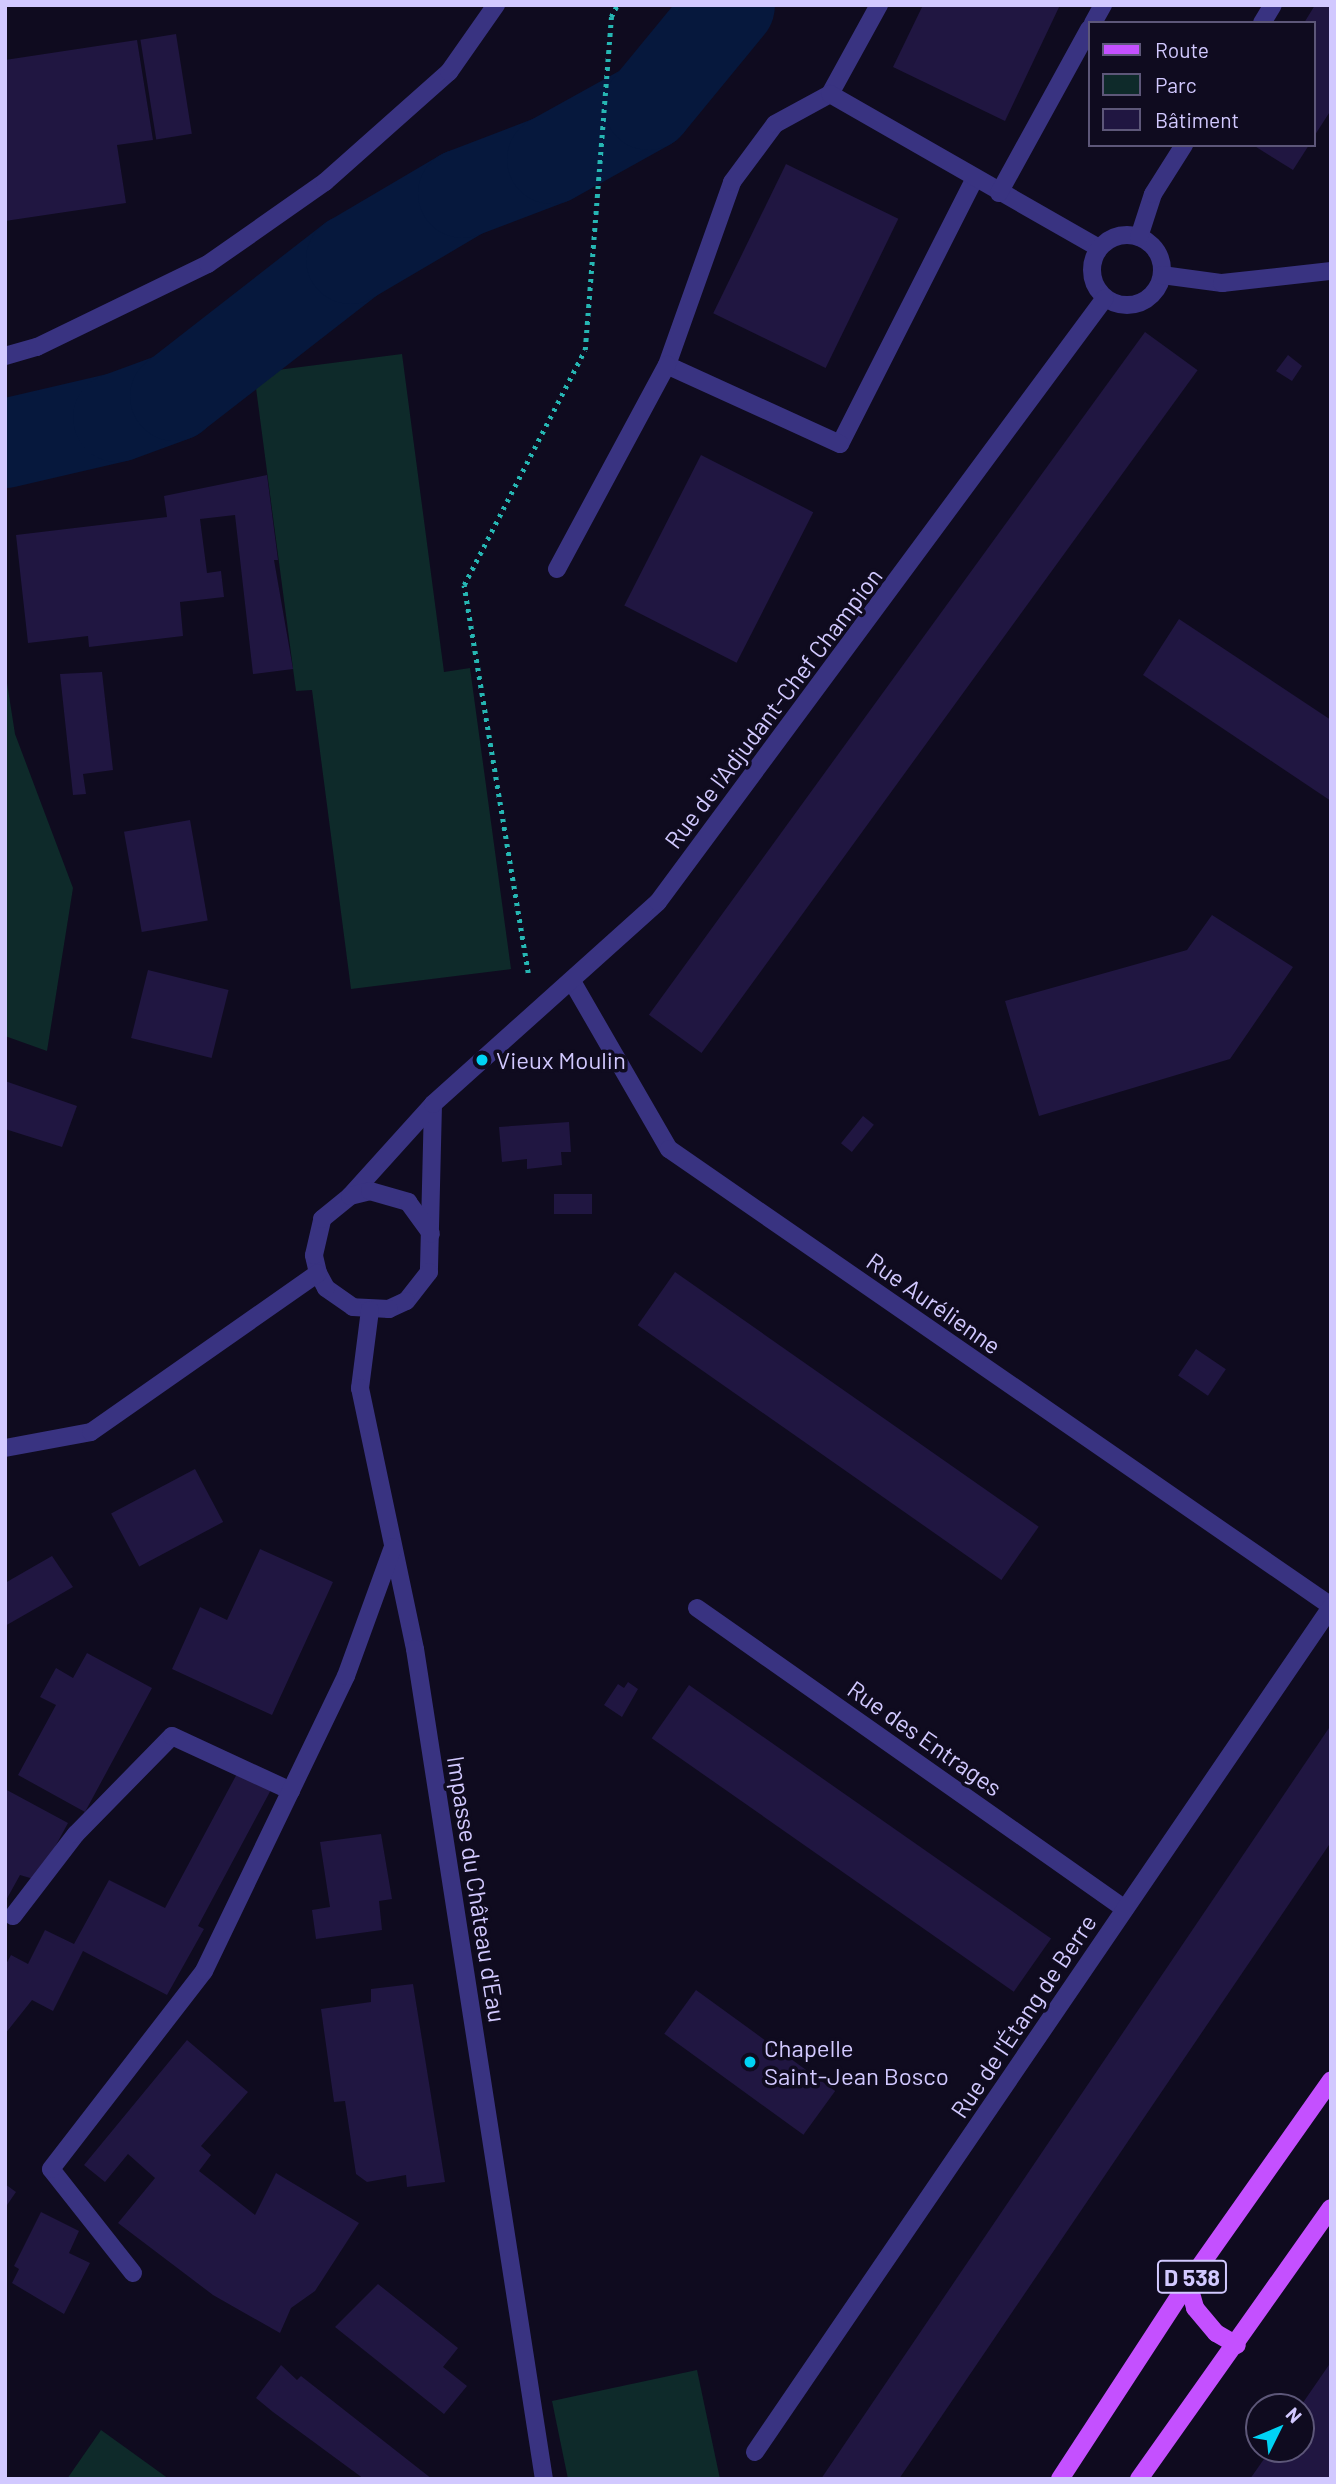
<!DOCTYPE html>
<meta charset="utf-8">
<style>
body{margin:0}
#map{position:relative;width:1336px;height:2484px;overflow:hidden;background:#0f0b1f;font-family:Barlow,sans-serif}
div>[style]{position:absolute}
.green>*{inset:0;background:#0e2a2a}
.river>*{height:89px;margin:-44.5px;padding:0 44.5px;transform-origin:44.5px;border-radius:44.5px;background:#06183d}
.building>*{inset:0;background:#201641;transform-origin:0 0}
.path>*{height:4.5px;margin-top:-2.25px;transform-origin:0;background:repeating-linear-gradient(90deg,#26b6b3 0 3.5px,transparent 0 8.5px)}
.service>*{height:18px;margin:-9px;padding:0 9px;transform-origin:9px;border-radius:9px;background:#393381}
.minor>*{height:18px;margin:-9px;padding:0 9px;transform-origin:9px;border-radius:9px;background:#393381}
.minor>.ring{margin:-9px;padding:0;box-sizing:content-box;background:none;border:18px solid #393381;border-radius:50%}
.primary>*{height:18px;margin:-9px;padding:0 9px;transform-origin:9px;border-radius:9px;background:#c450ff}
.dots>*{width:19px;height:19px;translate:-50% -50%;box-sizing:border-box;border:4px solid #0f0b1f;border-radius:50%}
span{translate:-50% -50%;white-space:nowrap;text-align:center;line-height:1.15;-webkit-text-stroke:7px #0f0b1f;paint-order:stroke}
.shield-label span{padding:2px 5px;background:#0f0b1f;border:2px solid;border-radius:5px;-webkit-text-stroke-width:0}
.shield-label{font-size:23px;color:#d2c9ff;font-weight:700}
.street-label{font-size:24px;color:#d2c9ff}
.poi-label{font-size:24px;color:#d2c9ff}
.left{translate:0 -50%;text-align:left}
.frame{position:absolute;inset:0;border:7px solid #d2c9ff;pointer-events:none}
.legend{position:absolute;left:1088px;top:21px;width:228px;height:126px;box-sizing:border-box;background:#0f0b1f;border:2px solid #5d5779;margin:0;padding:9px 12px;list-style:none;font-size:21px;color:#d2c9ff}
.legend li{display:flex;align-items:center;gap:14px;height:35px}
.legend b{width:35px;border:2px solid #5d5779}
.north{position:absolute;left:1245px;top:2393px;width:70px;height:70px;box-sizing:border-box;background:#0f0b1f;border:2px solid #5d5779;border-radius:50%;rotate:47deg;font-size:19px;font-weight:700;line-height:28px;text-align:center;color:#d2c9ff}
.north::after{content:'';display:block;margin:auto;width:24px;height:32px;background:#00d3f4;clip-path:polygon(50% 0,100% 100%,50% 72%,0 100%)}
</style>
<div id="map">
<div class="green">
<div style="clip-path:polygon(402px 354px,444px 672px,470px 668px,511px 969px,351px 989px,312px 690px,296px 691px,254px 373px)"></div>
<div style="clip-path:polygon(5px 670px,15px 734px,73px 888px,47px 1051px,5px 1036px)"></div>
<div style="clip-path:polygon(697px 2370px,720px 2479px,568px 2479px,552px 2401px)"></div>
<div style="clip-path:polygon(101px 2430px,169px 2479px,67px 2479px)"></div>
</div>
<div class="river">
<div style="left:5px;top:443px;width:115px;rotate:-13.1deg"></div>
<div style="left:117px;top:417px;width:61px;rotate:-20.2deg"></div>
<div style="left:174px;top:396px;width:223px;rotate:-37.9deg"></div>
<div style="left:350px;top:259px;width:130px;rotate:-30.5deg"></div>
<div style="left:462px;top:193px;width:95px;rotate:-20.9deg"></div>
<div style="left:551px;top:159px;width:111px;rotate:-29.1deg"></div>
<div style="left:648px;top:105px;width:129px;rotate:-50.6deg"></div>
</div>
<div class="building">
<div style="clip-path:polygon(923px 5px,1060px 5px,1005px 121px,893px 67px)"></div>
<div style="clip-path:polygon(1315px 5px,1331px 5px,1331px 110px,1313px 138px,1313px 23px,1304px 23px)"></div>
<div style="left:176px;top:34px;width:101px;height:36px;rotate:81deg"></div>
<div style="clip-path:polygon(137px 40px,153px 140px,117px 145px,126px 203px,5px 221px,5px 60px)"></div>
<div style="clip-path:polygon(1253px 145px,1309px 145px,1293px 170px)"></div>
<div style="left:786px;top:164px;width:125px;height:166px;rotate:26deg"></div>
<div style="left:1145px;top:332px;width:65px;height:844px;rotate:36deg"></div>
<div style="clip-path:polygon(1288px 355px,1302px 366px,1292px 381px,1276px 371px)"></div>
<div style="left:701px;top:455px;width:126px;height:169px;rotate:27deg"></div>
<div style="clip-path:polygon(267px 475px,278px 560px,274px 560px,293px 669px,253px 674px,235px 515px,200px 519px,207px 573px,221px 571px,224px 597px,180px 602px,183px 636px,89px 647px,88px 636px,28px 643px,16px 535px,167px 517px,164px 496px)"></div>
<div style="clip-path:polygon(1179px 619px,1331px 720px,1331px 801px,1143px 675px)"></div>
<div style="clip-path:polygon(102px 672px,113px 770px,83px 774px,86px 794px,73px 795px,60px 674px)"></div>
<div style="left:190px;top:820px;width:102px;height:67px;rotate:80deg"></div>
<div style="clip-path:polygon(1212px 915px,1293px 967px,1230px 1059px,1039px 1116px,1005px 1001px,1187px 950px)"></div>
<div style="left:148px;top:970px;width:83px;height:70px;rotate:14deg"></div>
<div style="clip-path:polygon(5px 1081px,77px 1106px,62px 1147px,5px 1129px)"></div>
<div style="left:863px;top:1116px;width:14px;height:35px;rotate:39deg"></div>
<div style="clip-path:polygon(569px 1122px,571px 1152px,561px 1152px,562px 1165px,527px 1169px,527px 1159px,502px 1162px,499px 1127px)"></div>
<div style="left:592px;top:1194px;width:20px;height:38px;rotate:90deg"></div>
<div style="left:675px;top:1272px;width:444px;height:65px;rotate:35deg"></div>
<div style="left:1196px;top:1349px;width:36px;height:32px;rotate:34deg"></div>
<div style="left:195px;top:1469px;width:60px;height:95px;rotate:62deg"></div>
<div style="clip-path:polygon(260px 1549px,333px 1582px,272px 1715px,172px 1669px,200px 1607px,227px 1620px)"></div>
<div style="clip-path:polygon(52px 1556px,73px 1587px,5px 1626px,5px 1583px)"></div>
<div style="clip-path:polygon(87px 1653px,152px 1688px,85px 1812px,18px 1775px,56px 1705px,40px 1697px,56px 1668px,73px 1678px)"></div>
<div style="clip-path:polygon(628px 1682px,638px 1689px,622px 1717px,604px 1705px,618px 1684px,624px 1688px)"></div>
<div style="left:689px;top:1685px;width:442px;height:65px;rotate:35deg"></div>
<div style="clip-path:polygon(1331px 1725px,1331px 1842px,899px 2479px,821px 2479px)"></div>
<div style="clip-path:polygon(239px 1770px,273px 1786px,198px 1926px,204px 1929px,167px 1995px,83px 1951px,53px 2011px,32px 2000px,5px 2034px,5px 1966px,11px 1955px,28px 1964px,45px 1930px,74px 1944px,109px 1880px,165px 1908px)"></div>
<div style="clip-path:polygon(5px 1789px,68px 1823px,37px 1880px,20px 1875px,5px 1902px)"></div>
<div style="clip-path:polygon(381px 1834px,392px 1899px,379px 1901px,382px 1930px,316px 1939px,312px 1910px,330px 1907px,320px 1842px)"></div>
<div style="clip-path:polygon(413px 1984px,445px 2182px,407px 2187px,406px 2175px,367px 2182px,356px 2174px,345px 2101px,334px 2102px,321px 2009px,371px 2002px,371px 1989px)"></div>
<div style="left:696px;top:1990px;width:172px;height:54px;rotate:36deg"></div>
<div style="clip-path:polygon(187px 2040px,248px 2092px,201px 2146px,211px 2155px,199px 2171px,255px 2215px,276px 2173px,359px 2223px,315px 2291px,291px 2308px,280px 2333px,213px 2295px,118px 2223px,155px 2178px,128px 2154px,105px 2182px,84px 2165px)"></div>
<div style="clip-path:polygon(5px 2184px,16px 2192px,5px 2208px)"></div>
<div style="clip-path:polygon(41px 2212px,79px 2231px,69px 2253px,90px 2263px,64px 2314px,12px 2283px,19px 2269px,14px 2266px)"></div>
<div style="clip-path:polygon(378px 2284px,458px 2348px,443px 2367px,467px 2386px,444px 2414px,335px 2327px)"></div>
<div style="clip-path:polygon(1331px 2362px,1331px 2479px,1250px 2479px,1271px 2449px,1301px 2449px,1300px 2407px)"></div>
<div style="clip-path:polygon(281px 2365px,297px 2380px,301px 2376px,432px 2479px,364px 2479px,273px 2412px,256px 2398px)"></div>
</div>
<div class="path">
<div style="left:528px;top:973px;width:393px;rotate:-99.4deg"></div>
<div style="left:464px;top:585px;width:264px;rotate:-62.8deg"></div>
<div style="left:585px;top:350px;width:334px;rotate:-85.5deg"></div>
<div style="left:611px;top:17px;width:13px;rotate:-63deg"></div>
</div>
<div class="service">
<div style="left:1093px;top:23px;width:21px;rotate:-61deg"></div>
<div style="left:830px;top:94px;width:102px;rotate:-61.2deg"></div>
<div style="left:975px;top:178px;width:298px;rotate:116.9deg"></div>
<div style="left:840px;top:444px;width:190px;rotate:-155.5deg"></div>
<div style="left:667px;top:365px;width:194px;rotate:-70.4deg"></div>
<div style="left:732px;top:182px;width:72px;rotate:-53.4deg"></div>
<div style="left:775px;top:124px;width:63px;rotate:-28.6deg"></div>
<div style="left:830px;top:94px;width:310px;rotate:29.8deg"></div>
<div style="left:999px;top:193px;width:187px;rotate:-61.2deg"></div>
<div style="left:557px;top:569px;width:232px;rotate:-61.7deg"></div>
</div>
<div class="minor">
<div style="left:1262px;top:23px;width:21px;rotate:-59deg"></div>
<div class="ring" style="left:1092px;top:235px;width:52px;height:52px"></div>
<div style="left:1139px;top:237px;width:45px;rotate:-72deg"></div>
<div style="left:1153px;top:194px;width:58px;rotate:-57.7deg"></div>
<div style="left:1162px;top:275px;width:61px;rotate:7.6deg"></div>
<div style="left:1222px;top:283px;width:110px;rotate:-6.3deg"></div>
<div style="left:5px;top:356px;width:33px;rotate:-16deg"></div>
<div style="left:37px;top:347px;width:190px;rotate:-25.9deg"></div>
<div style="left:208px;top:264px;width:143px;rotate:-35deg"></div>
<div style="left:325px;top:182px;width:166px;rotate:-41.6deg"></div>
<div style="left:449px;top:72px;width:82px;rotate:-55deg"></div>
<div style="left:573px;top:983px;width:192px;rotate:60deg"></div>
<div style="left:669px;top:1149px;width:804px;rotate:34.62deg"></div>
<div style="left:433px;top:1104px;width:168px;rotate:91.4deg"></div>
<div style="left:429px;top:1272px;width:37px;rotate:128deg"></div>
<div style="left:406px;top:1301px;width:19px;rotate:155deg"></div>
<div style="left:389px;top:1309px;width:36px;rotate:-177deg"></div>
<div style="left:353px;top:1307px;width:33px;rotate:-145deg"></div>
<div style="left:326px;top:1288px;width:17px;rotate:-118deg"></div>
<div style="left:318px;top:1273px;width:18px;rotate:-103deg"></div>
<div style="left:314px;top:1255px;width:37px;rotate:-77deg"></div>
<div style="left:322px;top:1219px;width:36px;rotate:-39deg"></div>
<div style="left:350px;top:1196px;width:124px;rotate:-47.9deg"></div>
<div style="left:433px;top:1104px;width:302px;rotate:-41.9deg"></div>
<div style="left:658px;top:902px;width:751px;rotate:-53.5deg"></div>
<div style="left:350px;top:1196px;width:21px;rotate:-14deg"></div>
<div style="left:370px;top:1191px;width:40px;rotate:16deg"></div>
<div style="left:408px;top:1202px;width:39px;rotate:54deg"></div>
<div style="left:370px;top:1310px;width:79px;rotate:97.3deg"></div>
<div style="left:360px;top:1388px;width:267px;rotate:78.1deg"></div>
<div style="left:415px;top:1649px;width:840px;rotate:81.17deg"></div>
<div style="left:5px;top:1448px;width:87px;rotate:-10.5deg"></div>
<div style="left:91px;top:1432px;width:277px;rotate:-35deg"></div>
<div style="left:697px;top:1608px;width:523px;rotate:35.12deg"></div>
<div style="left:13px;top:1916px;width:103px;rotate:-52.5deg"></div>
<div style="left:76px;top:1834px;width:137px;rotate:-45.6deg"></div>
<div style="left:172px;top:1736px;width:131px;rotate:24.8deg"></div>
<div style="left:133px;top:2273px;width:132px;rotate:-128.3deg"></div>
<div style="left:51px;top:2169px;width:250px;rotate:-52.3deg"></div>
<div style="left:204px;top:1971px;width:327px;rotate:-64.3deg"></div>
<div style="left:346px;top:1676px;width:137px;rotate:-70deg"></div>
<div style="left:755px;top:2452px;width:1023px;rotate:-55.72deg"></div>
</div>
<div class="primary">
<div style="left:1188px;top:2283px;width:26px;rotate:74deg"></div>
<div style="left:1195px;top:2308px;width:33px;rotate:50deg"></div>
<div style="left:1216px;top:2333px;width:24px;rotate:30deg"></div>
<div style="left:1060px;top:2479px;width:234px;rotate:-56.9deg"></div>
<div style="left:1188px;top:2283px;width:248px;rotate:-54.8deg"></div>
<div style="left:1139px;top:2479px;width:332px;rotate:-54.7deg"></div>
</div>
<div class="dots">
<div style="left:482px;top:1060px;background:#00d3f4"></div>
<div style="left:750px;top:2062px;background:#00d3f4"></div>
</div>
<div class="shield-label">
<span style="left:1192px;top:2277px">D 538</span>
</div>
<div class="street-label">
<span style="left:773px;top:708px;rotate:-53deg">Rue de l'Adjudant-Chef Champion</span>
<span style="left:934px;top:1303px;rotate:35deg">Rue Aurélienne</span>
<span style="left:925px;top:1738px;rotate:35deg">Rue des Entrages</span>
<span style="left:477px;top:1889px;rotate:81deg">Impasse du Château d'Eau</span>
<span style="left:1023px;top:2016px;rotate:-56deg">Rue de l'Étang de Berre</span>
</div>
<div class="poi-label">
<span class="left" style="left:496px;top:1060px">Vieux Moulin</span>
<span class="left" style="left:764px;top:2062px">Chapelle<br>Saint-Jean Bosco</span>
</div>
<div class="frame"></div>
<ul class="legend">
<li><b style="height:9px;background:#c450ff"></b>Route</li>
<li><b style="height:19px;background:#0e2a2a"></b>Parc</li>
<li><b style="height:19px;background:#201641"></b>Bâtiment</li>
</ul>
<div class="north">N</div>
</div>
